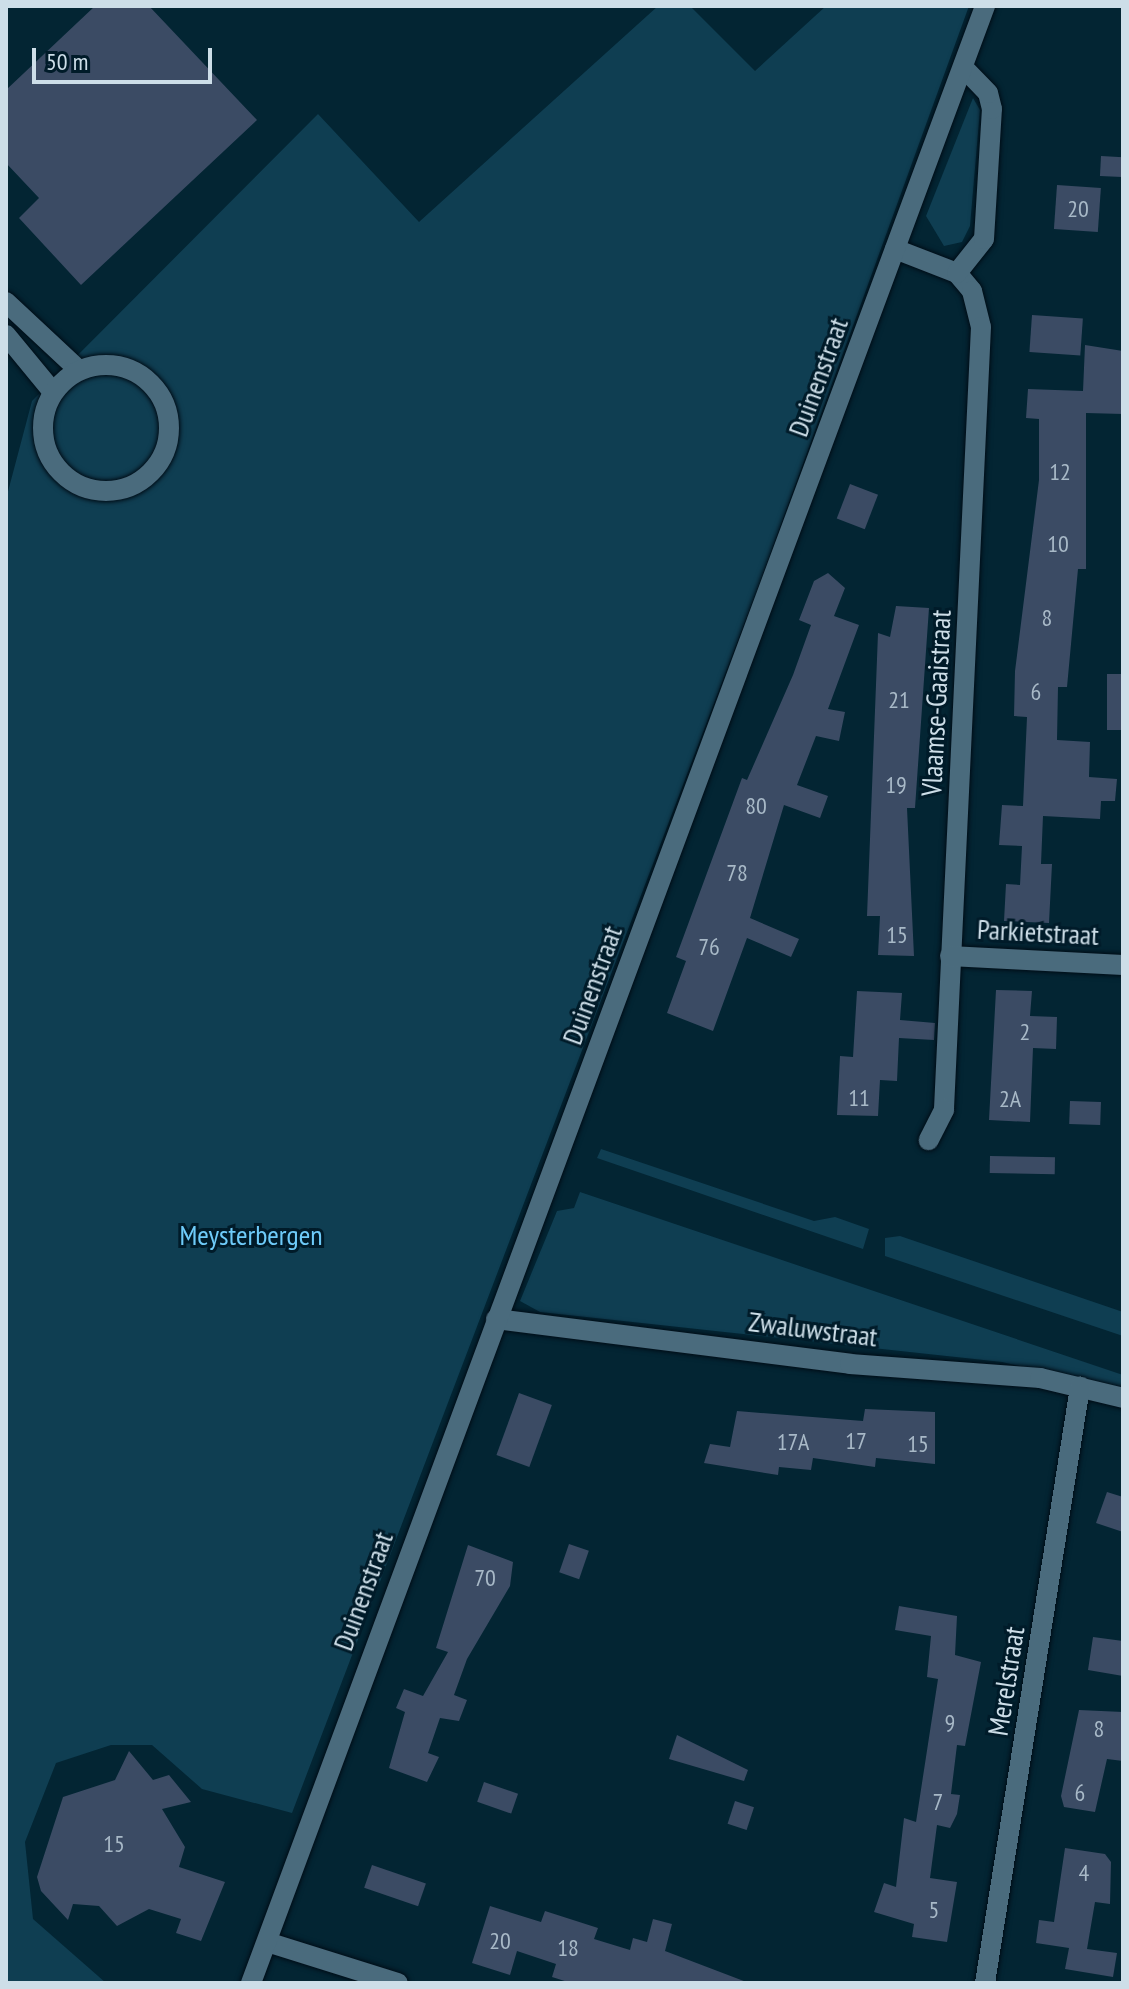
<!DOCTYPE html>
<style>
body{margin:0}
#map{position:relative;width:1129px;height:1989px;overflow:hidden;background:#032533;font-family:"PT Sans Narrow",sans-serif}
div>[style]{position:absolute}
.green>*{inset:0;background:#0f3e52}
.building>*{inset:0;background:#3b4b64;transform-origin:0 0}
.roads{filter:drop-shadow(0 0 2px #000d17) drop-shadow(0 0 2px #000d17)}
.street>*{height:20px;margin:-10px;padding:0 10px;transform-origin:10px;border-radius:10px;background:#4a6b7d}
.street>.ring{margin:-10px;padding:0;box-sizing:content-box;background:none;border:20px solid #4a6b7d;border-radius:50%}
span{translate:-50% -50%;white-space:nowrap;text-align:center;line-height:1.15;-webkit-text-stroke:6px #001b29;paint-order:stroke}
.number-label{font-size:24px;color:#a8b9c7}
.number-label span{-webkit-text-stroke-width:0}
.street-label{font-size:28px;color:#cddee8}
.park-label{font-size:28px;color:#6ecbf9}
.frame{position:absolute;inset:0;border:8px solid #cddee8;pointer-events:none}
.scale{position:absolute;left:32px;top:48px;width:180px;height:36px;box-sizing:border-box;border:4px solid #cddee8;border-top:0;padding-left:10px;font-size:24px;line-height:28px;white-space:nowrap;color:#cddee8;-webkit-text-stroke:6px #001b29;paint-order:stroke}
</style>
<div id="map">
<div class="green">
<div style="clip-path:polygon(658px 6px,690px 6px,755px 71px,826px 6px,969px 6px,759px 585px,292px 1813px,202px 1789px,152px 1745px,111px 1745px,56px 1763px,25px 1842px,33px 1919px,106px 1983px,6px 1983px,6px 499px,32px 401px,318px 114px,419px 222px)"></div>
<div style="clip-path:polygon(973px 98px,980px 110px,970px 226px,962px 242px,944px 246px,926px 216px)"></div>
<div style="clip-path:polygon(601px 1149px,814px 1221px,835px 1217px,869px 1229px,863px 1249px,597px 1158px)"></div>
<div style="clip-path:polygon(580px 1192px,1123px 1375px,1123px 1390px,1002px 1362px,540px 1312px,520px 1301px,557px 1211px,574px 1208px)"></div>
<div style="clip-path:polygon(900px 1236px,1123px 1312px,1123px 1336px,885px 1256px,885px 1238px)"></div>
</div>
<div class="building">
<div style="clip-path:polygon(95px 6px,149px 6px,257px 120px,81px 285px,19px 218px,39px 198px,6px 163px,6px 90px)"></div>
<div style="left:1101px;top:156px;width:22px;height:20px;rotate:3deg"></div>
<div style="left:1057px;top:185px;width:44px;height:44px;rotate:4deg"></div>
<div style="left:1032px;top:315px;width:51px;height:37px;rotate:4deg"></div>
<div style="clip-path:polygon(1085px 345px,1123px 351px,1123px 414px,1086px 413px,1086px 569px,1078px 569px,1067px 687px,1058px 687px,1057px 740px,1090px 742px,1089px 777px,1117px 779px,1115px 801px,1101px 801px,1100px 819px,1043px 816px,1041px 864px,1052px 864px,1049px 923px,1004px 921px,1006px 884px,1020px 885px,1022px 846px,999px 845px,1002px 805px,1023px 806px,1027px 717px,1014px 716px,1015px 671px,1039px 480px,1039px 419px,1026px 418px,1028px 389px,1083px 391px)"></div>
<div style="left:850px;top:484px;width:30px;height:37px;rotate:21deg"></div>
<div style="clip-path:polygon(828px 573px,845px 588px,834px 616px,859px 625px,828px 709px,845px 712px,839px 741px,816px 736px,797px 785px,828px 796px,820px 818px,784px 805px,750px 918px,799px 939px,791px 957px,747px 938px,713px 1031px,667px 1013px,686px 961px,676px 957px,742px 778px,747px 780px,793px 675px,811px 625px,799px 620px,814px 581px)"></div>
<div style="clip-path:polygon(896px 606px,929px 608px,915px 808px,907px 808px,914px 956px,878px 955px,880px 916px,867px 916px,878px 633px,890px 637px)"></div>
<div style="left:1107px;top:674px;width:16px;height:56px"></div>
<div style="clip-path:polygon(996px 990px,1032px 991px,1030px 1016px,1057px 1017px,1056px 1049px,1033px 1048px,1030px 1122px,989px 1120px)"></div>
<div style="clip-path:polygon(857px 991px,902px 993px,900px 1020px,935px 1023px,934px 1040px,899px 1038px,897px 1081px,880px 1080px,878px 1116px,837px 1115px,840px 1056px,853px 1057px)"></div>
<div style="left:1070px;top:1101px;width:31px;height:23px;rotate:2deg"></div>
<div style="left:990px;top:1156px;width:65px;height:17px;rotate:1deg"></div>
<div style="left:519px;top:1393px;width:35px;height:66px;rotate:20deg"></div>
<div style="clip-path:polygon(865px 1409px,935px 1412px,935px 1464px,876px 1458px,875px 1467px,813px 1458px,811px 1470px,779px 1467px,778px 1475px,704px 1463px,710px 1444px,730px 1447px,737px 1411px,863px 1421px)"></div>
<div style="clip-path:polygon(1107px 1492px,1123px 1497px,1123px 1532px,1096px 1523px)"></div>
<div style="left:569px;top:1544px;width:21px;height:30px;rotate:19deg"></div>
<div style="clip-path:polygon(468px 1545px,513px 1562px,510px 1586px,467px 1659px,454px 1695px,467px 1700px,459px 1721px,440px 1718px,428px 1753px,439px 1757px,427px 1782px,389px 1768px,405px 1712px,396px 1708px,404px 1689px,423px 1696px,448px 1652px,436px 1648px)"></div>
<div style="clip-path:polygon(899px 1606px,957px 1616px,955px 1655px,981px 1662px,965px 1746px,957px 1745px,951px 1794px,960px 1795px,957px 1814px,950px 1828px,937px 1825px,930px 1878px,957px 1882px,947px 1942px,912px 1937px,914px 1924px,874px 1912px,884px 1883px,896px 1887px,904px 1818px,916px 1822px,938px 1679px,927px 1677px,931px 1636px,895px 1630px)"></div>
<div style="clip-path:polygon(1093px 1637px,1123px 1641px,1123px 1676px,1088px 1670px)"></div>
<div style="clip-path:polygon(1079px 1710px,1123px 1712px,1123px 1761px,1107px 1759px,1095px 1812px,1064px 1807px,1061px 1796px)"></div>
<div style="clip-path:polygon(677px 1735px,748px 1770px,744px 1781px,669px 1759px)"></div>
<div style="clip-path:polygon(129px 1751px,153px 1780px,169px 1775px,191px 1802px,162px 1809px,185px 1847px,179px 1867px,225px 1882px,201px 1941px,176px 1933px,181px 1919px,149px 1909px,117px 1926px,99px 1906px,73px 1904px,68px 1920px,41px 1891px,37px 1877px,63px 1797px,115px 1780px)"></div>
<div style="left:484px;top:1782px;width:36px;height:21px;rotate:19deg"></div>
<div style="left:735px;top:1801px;width:20px;height:24px;rotate:18deg"></div>
<div style="clip-path:polygon(1065px 1848px,1105px 1854px,1111px 1862px,1110px 1904px,1095px 1902px,1087px 1949px,1117px 1953px,1113px 1977px,1065px 1969px,1069px 1948px,1036px 1943px,1039px 1920px,1054px 1922px)"></div>
<div style="left:372px;top:1865px;width:57px;height:24px;rotate:19deg"></div>
<div style="clip-path:polygon(490px 1906px,541px 1922px,545px 1911px,598px 1928px,594px 1939px,630px 1950px,633px 1938px,647px 1942px,653px 1919px,672px 1924px,665px 1951px,749px 1983px,571px 1983px,552px 1977px,556px 1964px,517px 1951px,510px 1975px,472px 1963px)"></div>
</div>
<div class="roads">
<div class="street">
<div style="left:895px;top:249px;width:66px;rotate:21.2deg"></div>
<div style="left:957px;top:273px;width:23px;rotate:50deg"></div>
<div style="left:972px;top:291px;width:37px;rotate:76deg"></div>
<div style="left:981px;top:327px;width:784px;rotate:92.71deg"></div>
<div style="left:944px;top:1110px;width:34px;rotate:117deg"></div>
<div style="left:957px;top:273px;width:43px;rotate:-51.5deg"></div>
<div style="left:984px;top:239px;width:130px;rotate:-86.5deg"></div>
<div style="left:992px;top:109px;width:16px;rotate:-104deg"></div>
<div style="left:988px;top:93px;width:36px;rotate:-134deg"></div>
<div style="left:6px;top:302px;width:100px;rotate:43deg"></div>
<div style="left:6px;top:335px;width:74px;rotate:50.5deg"></div>
<div class="ring" style="left:43px;top:365px;width:106px;height:106px"></div>
<div style="left:950px;top:956px;width:173px;rotate:3deg"></div>
<div style="left:496px;top:1319px;width:357px;rotate:7.2deg"></div>
<div style="left:850px;top:1364px;width:191px;rotate:4.2deg"></div>
<div style="left:1040px;top:1378px;width:85px;rotate:13.5deg"></div>
<div style="left:267px;top:1942px;width:137px;rotate:17.4deg"></div>
<div style="left:251px;top:1983px;width:2109px;rotate:-69.63deg"></div>
<div style="left:985px;top:1983px;width:604px;rotate:-80.94deg"></div>
</div>
</div>
<div class="number-label">
<span style="left:1078px;top:209px">20</span>
<span style="left:1060px;top:472px">12</span>
<span style="left:1058px;top:544px">10</span>
<span style="left:1047px;top:618px">8</span>
<span style="left:1036px;top:692px">6</span>
<span style="left:899px;top:700px">21</span>
<span style="left:896px;top:785px">19</span>
<span style="left:756px;top:806px">80</span>
<span style="left:737px;top:873px">78</span>
<span style="left:897px;top:935px">15</span>
<span style="left:709px;top:947px">76</span>
<span style="left:1025px;top:1032px">2</span>
<span style="left:859px;top:1098px">11</span>
<span style="left:1010px;top:1099px">2A</span>
<span style="left:856px;top:1441px">17</span>
<span style="left:793px;top:1442px">17A</span>
<span style="left:918px;top:1444px">15</span>
<span style="left:485px;top:1578px">70</span>
<span style="left:950px;top:1723px">9</span>
<span style="left:1099px;top:1729px">8</span>
<span style="left:1080px;top:1793px">6</span>
<span style="left:938px;top:1802px">7</span>
<span style="left:114px;top:1844px">15</span>
<span style="left:1084px;top:1873px">4</span>
<span style="left:934px;top:1910px">5</span>
<span style="left:500px;top:1941px">20</span>
<span style="left:568px;top:1948px">18</span>
</div>
<div class="street-label">
<span style="left:818px;top:377px;rotate:-70deg">Duinenstraat</span>
<span style="left:936px;top:703px;rotate:-87deg">Vlaamse-Gaaistraat</span>
<span style="left:1038px;top:932px;rotate:3deg">Parkietstraat</span>
<span style="left:592px;top:985px;rotate:-70deg">Duinenstraat</span>
<span style="left:813px;top:1329px;rotate:7deg">Zwaluwstraat</span>
<span style="left:363px;top:1591px;rotate:-70deg">Duinenstraat</span>
<span style="left:1006px;top:1681px;rotate:-81deg">Merelstraat</span>
</div>
<div class="park-label">
<span style="left:251px;top:1235px">Meysterbergen</span>
</div>
<div class="frame"></div>
<div class="scale">50 m</div>
</div>
